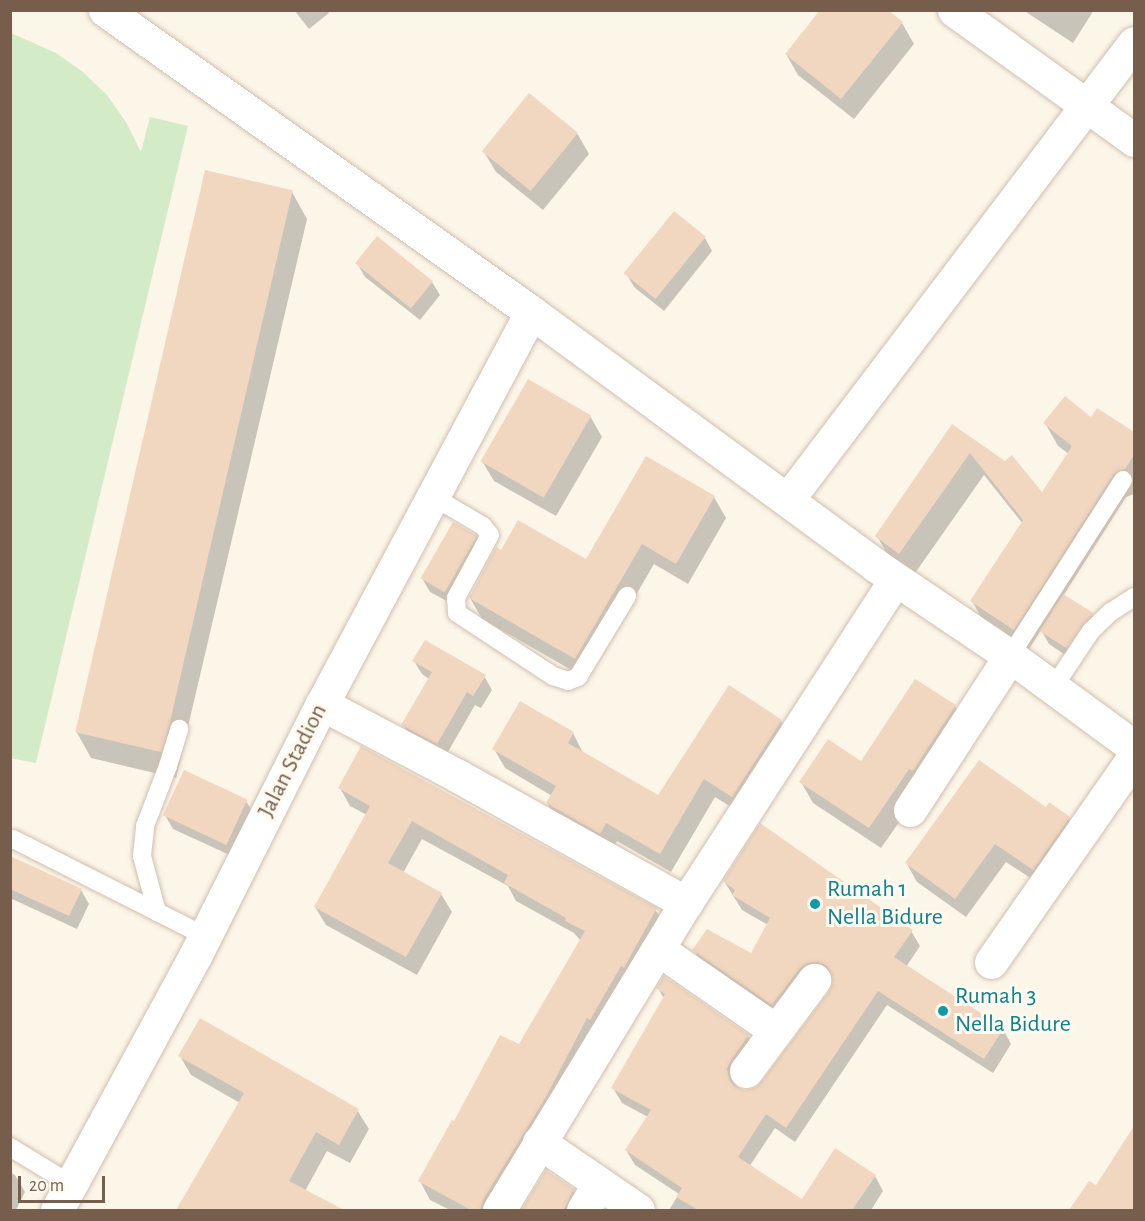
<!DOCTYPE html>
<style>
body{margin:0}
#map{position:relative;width:1145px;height:1221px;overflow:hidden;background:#fcf6e8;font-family:"Alegreya Sans",sans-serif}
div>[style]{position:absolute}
.green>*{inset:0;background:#d3ebc6}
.shadow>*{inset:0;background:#0003}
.building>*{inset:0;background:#f2d7c0;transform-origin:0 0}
.roads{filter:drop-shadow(0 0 2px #cfbeae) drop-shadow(0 0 2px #cfbeae)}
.service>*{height:18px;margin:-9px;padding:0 9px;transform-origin:9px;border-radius:9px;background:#fff}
.minor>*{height:33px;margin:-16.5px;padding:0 16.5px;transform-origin:16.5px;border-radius:16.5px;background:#fff}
.dots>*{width:16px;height:16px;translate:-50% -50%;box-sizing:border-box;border:3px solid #fffaef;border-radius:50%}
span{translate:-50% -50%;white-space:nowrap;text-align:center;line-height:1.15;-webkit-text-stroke:6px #fffaef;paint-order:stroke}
.street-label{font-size:24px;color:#775e4c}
.culture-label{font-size:24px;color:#0d838f}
.left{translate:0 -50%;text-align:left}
.frame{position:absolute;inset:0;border:12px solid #775e4c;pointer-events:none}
.scale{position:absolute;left:18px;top:1176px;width:87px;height:27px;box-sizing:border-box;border:3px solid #775e4c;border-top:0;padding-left:8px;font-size:18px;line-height:21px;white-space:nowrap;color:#775e4c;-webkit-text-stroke:4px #fffaef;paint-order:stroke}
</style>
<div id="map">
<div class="green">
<div style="clip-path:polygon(11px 33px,56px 53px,83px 72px,107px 95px,126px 122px,141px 152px,150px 117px,188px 126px,36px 763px,10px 758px)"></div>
</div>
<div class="shadow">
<div style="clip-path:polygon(294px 10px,327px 10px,329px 13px,309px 29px)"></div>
<div style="clip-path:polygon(1023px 10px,1094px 10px,1073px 43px)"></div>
<div style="clip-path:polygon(902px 23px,914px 44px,854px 119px,798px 75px,786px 54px)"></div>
<div style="clip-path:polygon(577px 133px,589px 154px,543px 210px,496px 172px,484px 152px)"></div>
<div style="clip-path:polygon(292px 192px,307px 219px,176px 778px,91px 758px,76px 731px)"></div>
<div style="clip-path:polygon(705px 238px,712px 251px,664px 311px,634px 287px,626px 273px)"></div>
<div style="clip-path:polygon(357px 263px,432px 282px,440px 295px,420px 320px,365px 277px)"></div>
<div style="clip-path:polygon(1098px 410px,1134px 433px,1134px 494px,1126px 497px,1063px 596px,1091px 614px,1099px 628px,1074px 661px,1049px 644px,1041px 630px,1027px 652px,985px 624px,972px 601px,1023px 524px,984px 475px,913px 576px,890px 559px,877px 536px,952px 427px,1042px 495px,1069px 454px,1058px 446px,1045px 423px,1092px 419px)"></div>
<div style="clip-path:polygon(590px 416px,602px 437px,556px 516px,494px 481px,482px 461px)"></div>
<div style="clip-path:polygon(714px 497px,726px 518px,688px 584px,654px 564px,587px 679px,482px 619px,470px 598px,501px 552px,586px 561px)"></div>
<div style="clip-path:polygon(476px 537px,483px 551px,454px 605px,430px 592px,422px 578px)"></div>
<div style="clip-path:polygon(414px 661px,484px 676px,492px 690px,481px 708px,475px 705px,445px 757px,411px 738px,403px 725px,429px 679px,422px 674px)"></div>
<div style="clip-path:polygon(955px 706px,966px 727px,881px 848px,813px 803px,801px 782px,861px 763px)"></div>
<div style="clip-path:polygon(781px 721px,792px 740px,744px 815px,715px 797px,671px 872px,617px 841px,611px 852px,558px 822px,547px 803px,552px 796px,505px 768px,494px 749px,573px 733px,583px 753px,658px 797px)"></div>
<div style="clip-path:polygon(340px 788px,655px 909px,666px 927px,498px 1210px,450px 1210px,430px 1200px,420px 1181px,455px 1123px,519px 1046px,581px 941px,574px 933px,516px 901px,508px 886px,422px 839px,403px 873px,441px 894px,452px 912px,417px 975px,326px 925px,315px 907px,367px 815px,350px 806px)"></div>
<div style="clip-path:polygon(246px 801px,254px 814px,234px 857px,173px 829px,165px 815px)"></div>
<div style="clip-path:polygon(1046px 809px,1068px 818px,1079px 837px,1044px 887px,1006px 862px,966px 917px,917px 882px,907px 864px)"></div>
<div style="clip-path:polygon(10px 857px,81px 890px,89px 904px,77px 929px,10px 898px)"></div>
<div style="clip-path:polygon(724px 881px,911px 931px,920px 946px,906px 967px,1003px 1029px,1011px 1044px,993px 1073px,887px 1005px,795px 1142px,775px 1128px,749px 1167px,802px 1201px,875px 1176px,883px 1191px,871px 1210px,669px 1210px,679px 1194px,635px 1165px,626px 1150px,648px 1117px,622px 1103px,613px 1088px,664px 999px,658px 988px,664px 978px,748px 1036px,757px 1051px,739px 1075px,735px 1085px,744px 1091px,755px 1089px,762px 1083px,830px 992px,834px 979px,826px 976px,781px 1019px,702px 965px,694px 950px,751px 955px,768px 925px,742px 910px)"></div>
<div style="clip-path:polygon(180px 1056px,357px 1110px,369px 1129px,350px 1163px,327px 1151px,305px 1191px,341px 1210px,178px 1210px,240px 1103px,191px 1075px)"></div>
<div style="clip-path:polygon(10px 1172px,15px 1175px,25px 1192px,16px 1210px,10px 1210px)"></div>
<div style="clip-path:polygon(546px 1172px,573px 1190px,581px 1205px,579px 1210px,522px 1210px)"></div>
<div style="clip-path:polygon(1089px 1183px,1131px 1200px,1134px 1210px,1071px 1210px)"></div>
</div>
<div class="building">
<div style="clip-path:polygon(820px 10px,888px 10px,903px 22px,841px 99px,785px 54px)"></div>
<div style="left:529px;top:93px;width:63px;height:75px;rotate:39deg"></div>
<div style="left:205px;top:170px;width:90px;height:577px;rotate:13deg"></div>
<div style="left:674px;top:211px;width:41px;height:80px;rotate:39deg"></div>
<div style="left:377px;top:236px;width:72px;height:35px;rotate:39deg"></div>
<div style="left:528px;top:379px;width:73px;height:95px;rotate:30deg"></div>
<div style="clip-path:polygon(1065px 396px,1091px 417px,1097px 408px,1134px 432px,1134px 455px,1125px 469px,1114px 474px,1014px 630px,970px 601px,1023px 520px,970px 453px,899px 554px,875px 536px,952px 424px,1005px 461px,1012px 455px,1042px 492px,1072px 446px,1043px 423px)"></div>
<div style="clip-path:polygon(646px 456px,715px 496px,676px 564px,642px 544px,575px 659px,469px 598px,496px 547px,501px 550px,518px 520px,586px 559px)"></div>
<div style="left:453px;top:522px;width:28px;height:65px;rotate:30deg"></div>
<div style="left:1063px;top:594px;width:36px;height:44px;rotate:32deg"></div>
<div style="clip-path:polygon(425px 640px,486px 675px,473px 696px,467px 692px,437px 744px,401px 725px,432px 672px,412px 661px)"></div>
<div style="clip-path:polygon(915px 679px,956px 705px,913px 771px,909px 769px,869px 828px,799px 782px,828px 739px,861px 761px)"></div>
<div style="clip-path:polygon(729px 685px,782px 720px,732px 797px,704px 779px,660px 854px,606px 823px,600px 834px,546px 803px,556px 786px,492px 749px,520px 701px,574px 732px,568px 743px,658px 795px)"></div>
<div style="clip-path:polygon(361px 746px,657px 908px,624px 968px,621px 966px,590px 1020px,587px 1018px,546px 1097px,483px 1200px,480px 1210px,471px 1210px,418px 1181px,452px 1120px,454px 1121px,500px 1035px,519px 1044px,585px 931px,565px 921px,566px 918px,504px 883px,508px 875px,412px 821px,388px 863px,442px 893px,406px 957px,314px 907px,370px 806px,338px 788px)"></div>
<div style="clip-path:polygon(979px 760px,1046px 807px,1049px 802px,1070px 817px,1033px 870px,995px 844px,955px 899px,905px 863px)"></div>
<div style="left:184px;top:770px;width:70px;height:50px;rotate:25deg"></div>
<div style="clip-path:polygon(760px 823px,913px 930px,894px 957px,1004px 1028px,984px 1059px,878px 991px,786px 1128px,766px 1114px,738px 1157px,802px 1199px,835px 1148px,876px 1175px,852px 1210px,698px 1210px,676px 1197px,682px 1188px,625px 1150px,651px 1110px,611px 1088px,665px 994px,656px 988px,664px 976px,749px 1035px,731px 1060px,727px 1069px,729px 1078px,734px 1086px,744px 1090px,754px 1088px,761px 1082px,829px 991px,832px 983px,831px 973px,826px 965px,817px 962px,807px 963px,799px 969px,772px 1005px,692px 950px,707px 929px,751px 953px,770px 918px,732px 895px,735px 890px,723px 881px)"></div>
<div style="clip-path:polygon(10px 856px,82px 889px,69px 916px,10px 889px)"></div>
<div style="clip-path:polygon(200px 1018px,359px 1109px,339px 1145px,316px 1132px,289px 1181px,344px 1210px,176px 1210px,244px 1093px,178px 1056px)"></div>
<div style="clip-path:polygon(1134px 1126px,1134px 1210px,1069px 1210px,1089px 1181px,1096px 1185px)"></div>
<div style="clip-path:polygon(546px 1170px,574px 1189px,564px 1210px,521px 1210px)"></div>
</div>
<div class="roads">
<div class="service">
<div style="left:432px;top:496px;width:59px;rotate:30.5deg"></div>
<div style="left:483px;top:526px;width:11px;rotate:52deg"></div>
<div style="left:490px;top:535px;width:72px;rotate:118.4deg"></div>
<div style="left:456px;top:598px;width:15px;rotate:86deg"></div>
<div style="left:457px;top:613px;width:115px;rotate:33.3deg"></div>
<div style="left:553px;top:676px;width:16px;rotate:18deg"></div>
<div style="left:568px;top:681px;width:11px;rotate:-22deg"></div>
<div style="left:578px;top:677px;width:95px;rotate:-58.8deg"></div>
<div style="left:1010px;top:656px;width:209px;rotate:-57.3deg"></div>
<div style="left:1053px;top:688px;width:69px;rotate:-56.3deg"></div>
<div style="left:1091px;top:631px;width:28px;rotate:-44deg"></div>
<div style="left:1111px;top:612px;width:27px;rotate:-33deg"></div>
<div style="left:13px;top:839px;width:215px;rotate:26.8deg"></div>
<div style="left:157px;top:912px;width:58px;rotate:-105deg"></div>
<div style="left:142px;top:856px;width:30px;rotate:-84deg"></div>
<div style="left:145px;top:826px;width:64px;rotate:-69deg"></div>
<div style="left:168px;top:766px;width:39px;rotate:-73deg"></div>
<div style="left:10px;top:1147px;width:73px;rotate:31.5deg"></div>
</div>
<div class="minor">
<div style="left:105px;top:10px;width:522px;rotate:35.33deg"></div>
<div style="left:531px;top:312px;width:427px;rotate:36.3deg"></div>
<div style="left:875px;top:565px;width:163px;rotate:34deg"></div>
<div style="left:1010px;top:656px;width:154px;rotate:36.3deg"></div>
<div style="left:954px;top:10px;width:222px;rotate:35.8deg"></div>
<div style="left:788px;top:499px;width:572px;rotate:-52.81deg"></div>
<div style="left:322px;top:704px;width:154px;rotate:27.9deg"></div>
<div style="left:458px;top:776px;width:261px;rotate:29.1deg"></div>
<div style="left:910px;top:810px;width:184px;rotate:-57deg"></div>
<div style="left:658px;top:949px;width:142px;rotate:34.7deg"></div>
<div style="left:991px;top:962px;width:250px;rotate:-55.1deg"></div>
<div style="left:746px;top:1071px;width:114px;rotate:-53.2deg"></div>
<div style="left:539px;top:1142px;width:120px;rotate:34.5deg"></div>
<div style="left:57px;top:1210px;width:291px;rotate:-61.5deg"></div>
<div style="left:196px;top:954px;width:280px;rotate:-63.3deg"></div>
<div style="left:322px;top:704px;width:444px;rotate:-61.9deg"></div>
<div style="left:499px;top:1210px;width:359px;rotate:-58.7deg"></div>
<div style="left:686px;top:903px;width:385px;rotate:-57.1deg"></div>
<div style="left:583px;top:1210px;width:31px;rotate:-59deg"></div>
</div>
</div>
<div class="dots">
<div style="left:815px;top:904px;background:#0f9aa8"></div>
<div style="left:943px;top:1011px;background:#0f9aa8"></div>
</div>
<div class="street-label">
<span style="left:293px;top:761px;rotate:-63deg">Jalan Stadion</span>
</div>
<div class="culture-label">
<span class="left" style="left:827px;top:904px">Rumah 1<br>Nella Bidure</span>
<span class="left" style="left:955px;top:1011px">Rumah 3<br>Nella Bidure</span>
</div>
<div class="frame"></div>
<div class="scale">20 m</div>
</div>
